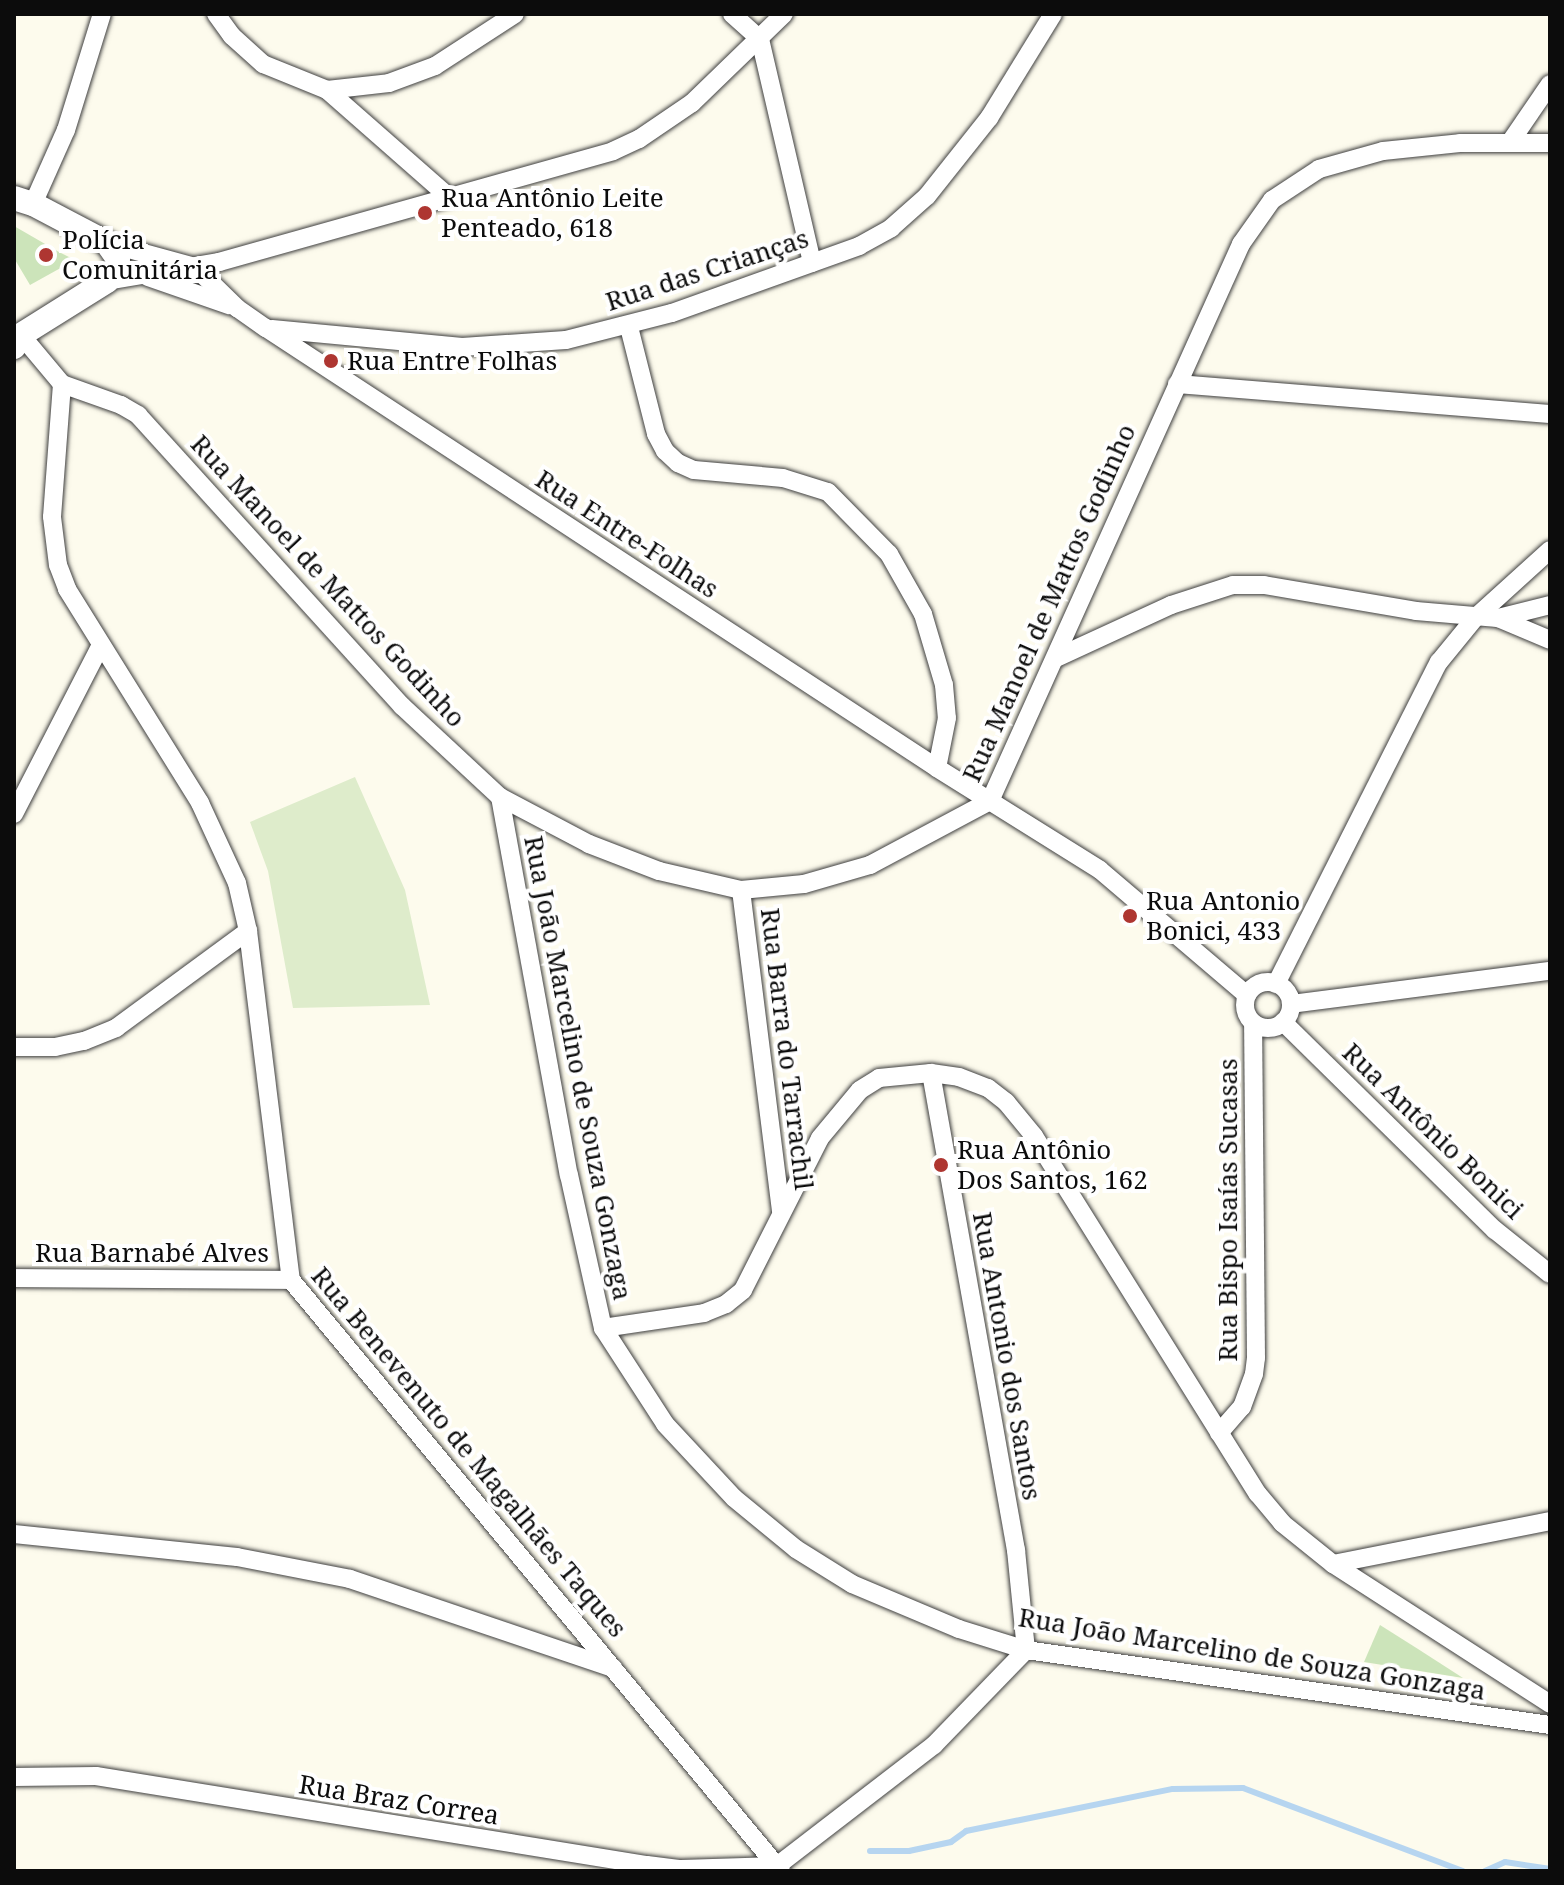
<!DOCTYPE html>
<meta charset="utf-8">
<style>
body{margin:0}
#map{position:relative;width:1564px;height:1885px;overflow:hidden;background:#fdfbed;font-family:"Noto Serif",serif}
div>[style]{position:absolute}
.green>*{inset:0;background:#cce4ba}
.pitch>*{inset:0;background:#deeccb}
.stream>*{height:6px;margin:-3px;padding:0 3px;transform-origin:3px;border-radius:3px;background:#b6d5f0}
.roads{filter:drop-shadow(0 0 2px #3f3f3f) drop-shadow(0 0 2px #3f3f3f)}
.minor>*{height:18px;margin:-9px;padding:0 9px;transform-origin:9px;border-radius:9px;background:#fff}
.minor>.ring{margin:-9px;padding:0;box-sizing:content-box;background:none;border:18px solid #fff;border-radius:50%}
.tertiary>*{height:24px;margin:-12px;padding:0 12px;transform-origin:12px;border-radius:12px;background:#fff}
.dots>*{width:22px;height:22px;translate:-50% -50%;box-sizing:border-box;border:4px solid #fff;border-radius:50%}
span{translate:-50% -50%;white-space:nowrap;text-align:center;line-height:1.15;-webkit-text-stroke:8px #fff;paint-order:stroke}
.poi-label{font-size:26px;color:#0c0c0c}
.left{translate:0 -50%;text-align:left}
.street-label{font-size:26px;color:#0c0c0c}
.frame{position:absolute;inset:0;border:16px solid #0c0c0c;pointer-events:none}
</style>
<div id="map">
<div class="green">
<div style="clip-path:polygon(14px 226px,59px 252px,75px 260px,30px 285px,14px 258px)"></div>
<div style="clip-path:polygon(1380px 1625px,1418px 1649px,1463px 1678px,1364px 1662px)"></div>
</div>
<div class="pitch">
<div style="clip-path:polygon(355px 777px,405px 890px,430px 1005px,293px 1008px,268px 871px,250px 822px)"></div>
</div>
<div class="stream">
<div style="left:870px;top:1851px;width:39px"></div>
<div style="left:909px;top:1851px;width:43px;rotate:-12.1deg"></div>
<div style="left:951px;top:1842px;width:19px;rotate:-36deg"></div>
<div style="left:966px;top:1831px;width:211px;rotate:-11.5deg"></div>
<div style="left:1173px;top:1789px;width:70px;rotate:-0.8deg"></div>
<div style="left:1243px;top:1788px;width:235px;rotate:20.7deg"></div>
<div style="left:1485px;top:1871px;width:22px;rotate:-24deg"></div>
<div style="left:1505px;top:1862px;width:46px;rotate:8.8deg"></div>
</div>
<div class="roads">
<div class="minor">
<div style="left:216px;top:14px;width:27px;rotate:54deg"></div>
<div style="left:232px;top:36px;width:42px;rotate:42.1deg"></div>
<div style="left:263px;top:64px;width:69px;rotate:22.1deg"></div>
<div style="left:327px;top:90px;width:62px;rotate:-6.4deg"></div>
<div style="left:389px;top:83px;width:49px;rotate:-20.3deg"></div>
<div style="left:435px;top:66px;width:95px;rotate:-33deg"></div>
<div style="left:732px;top:14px;width:38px;rotate:42deg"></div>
<div style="left:760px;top:39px;width:230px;rotate:76.9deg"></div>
<div style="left:327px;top:90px;width:162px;rotate:41.3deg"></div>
<div style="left:1511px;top:141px;width:69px;rotate:-55.6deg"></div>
<div style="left:33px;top:204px;width:81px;rotate:-66deg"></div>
<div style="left:66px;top:130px;width:121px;rotate:-72.8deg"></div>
<div style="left:107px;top:243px;width:91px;rotate:15.3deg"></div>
<div style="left:195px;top:267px;width:59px;rotate:44.3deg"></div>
<div style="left:237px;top:308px;width:35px;rotate:35deg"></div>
<div style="left:266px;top:328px;width:802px;rotate:33.25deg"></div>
<div style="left:937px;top:768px;width:192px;rotate:32deg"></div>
<div style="left:1100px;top:870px;width:193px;rotate:40.4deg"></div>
<div style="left:148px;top:277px;width:86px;rotate:19.1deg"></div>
<div style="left:107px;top:281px;width:114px;rotate:-9.6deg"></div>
<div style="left:219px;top:262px;width:409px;rotate:-15.7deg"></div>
<div style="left:613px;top:151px;width:29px;rotate:-25deg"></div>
<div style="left:639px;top:139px;width:64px;rotate:-34.2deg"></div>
<div style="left:692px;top:103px;width:128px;rotate:-44.1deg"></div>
<div style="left:629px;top:327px;width:110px;rotate:75.8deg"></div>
<div style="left:656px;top:434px;width:19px;rotate:62deg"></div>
<div style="left:665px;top:451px;width:18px;rotate:43deg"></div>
<div style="left:678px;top:463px;width:17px;rotate:24deg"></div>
<div style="left:694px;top:470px;width:89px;rotate:5.1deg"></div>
<div style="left:783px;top:478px;width:47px;rotate:17.3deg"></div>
<div style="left:828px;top:492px;width:87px;rotate:45.5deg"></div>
<div style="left:889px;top:554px;width:69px;rotate:60.5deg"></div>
<div style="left:923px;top:614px;width:74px;rotate:73.5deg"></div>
<div style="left:944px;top:685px;width:33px;rotate:85deg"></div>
<div style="left:947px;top:718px;width:51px;rotate:101.3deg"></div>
<div style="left:272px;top:329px;width:191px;rotate:5.4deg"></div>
<div style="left:462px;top:347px;width:104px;rotate:-3.9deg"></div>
<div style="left:566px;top:340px;width:109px;rotate:-14.3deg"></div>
<div style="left:672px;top:313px;width:199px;rotate:-19.7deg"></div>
<div style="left:859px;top:246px;width:37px;rotate:-29deg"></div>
<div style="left:891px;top:228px;width:48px;rotate:-41.6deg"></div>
<div style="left:927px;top:196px;width:100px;rotate:-51.5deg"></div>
<div style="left:989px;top:118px;width:122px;rotate:-58.4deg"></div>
<div style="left:21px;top:335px;width:64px;rotate:50.1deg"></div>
<div style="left:62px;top:384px;width:63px;rotate:19.6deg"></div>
<div style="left:121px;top:405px;width:20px;rotate:30deg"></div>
<div style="left:138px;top:415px;width:393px;rotate:47.8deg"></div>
<div style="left:402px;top:706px;width:134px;rotate:42.9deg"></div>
<div style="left:500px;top:797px;width:101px;rotate:27.8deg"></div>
<div style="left:589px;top:844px;width:75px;rotate:21.1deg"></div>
<div style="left:659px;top:871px;width:84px;rotate:13deg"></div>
<div style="left:741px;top:890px;width:63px;rotate:-5.4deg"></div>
<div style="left:804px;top:884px;width:69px;rotate:-16.1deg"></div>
<div style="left:870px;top:865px;width:136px;rotate:-28.1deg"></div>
<div style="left:990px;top:801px;width:611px;rotate:-65.74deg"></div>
<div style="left:1241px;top:244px;width:54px;rotate:-54.8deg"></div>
<div style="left:1272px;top:200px;width:56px;rotate:-33.4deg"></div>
<div style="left:1319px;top:169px;width:66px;rotate:-15.7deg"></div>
<div style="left:1383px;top:151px;width:77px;rotate:-5.9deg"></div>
<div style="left:1460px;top:143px;width:90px"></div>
<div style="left:62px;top:384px;width:133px;rotate:94.3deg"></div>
<div style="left:52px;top:517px;width:48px;rotate:82.9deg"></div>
<div style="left:58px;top:565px;width:26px;rotate:69deg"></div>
<div style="left:67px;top:589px;width:252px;rotate:58.1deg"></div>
<div style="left:200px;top:803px;width:88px;rotate:65.2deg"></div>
<div style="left:237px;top:883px;width:49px;rotate:77.1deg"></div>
<div style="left:248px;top:931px;width:352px;rotate:83deg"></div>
<div style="left:291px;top:1280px;width:768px;rotate:50.34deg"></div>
<div style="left:1177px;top:384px;width:374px;rotate:4.6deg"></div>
<div style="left:1498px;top:618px;width:54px;rotate:-14deg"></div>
<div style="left:1056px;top:658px;width:127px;rotate:-24.7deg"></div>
<div style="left:1171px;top:605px;width:65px;rotate:-17.9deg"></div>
<div style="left:1233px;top:585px;width:31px"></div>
<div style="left:1264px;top:585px;width:154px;rotate:9.7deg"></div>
<div style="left:1416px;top:611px;width:82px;rotate:4.9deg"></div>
<div style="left:1498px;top:618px;width:56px;rotate:22.9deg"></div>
<div style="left:500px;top:797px;width:384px;rotate:79.7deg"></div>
<div style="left:569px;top:1175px;width:157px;rotate:77.5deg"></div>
<div style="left:603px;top:1328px;width:114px;rotate:57.1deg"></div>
<div style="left:665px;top:1424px;width:101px;rotate:47deg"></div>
<div style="left:734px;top:1498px;width:80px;rotate:39.4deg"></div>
<div style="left:796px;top:1549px;width:66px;rotate:32deg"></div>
<div style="left:852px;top:1584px;width:116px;rotate:22.8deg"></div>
<div style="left:959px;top:1629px;width:70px;rotate:17.4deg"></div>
<div style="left:1026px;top:1650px;width:529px;rotate:8.15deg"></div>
<div style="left:14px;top:814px;width:190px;rotate:-62.8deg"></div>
<div style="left:741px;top:890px;width:325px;rotate:82.9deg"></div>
<div class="ring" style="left:1245px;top:982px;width:28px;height:28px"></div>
<div style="left:1276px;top:984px;width:361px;rotate:-63.2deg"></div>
<div style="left:1439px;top:662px;width:57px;rotate:-50.7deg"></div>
<div style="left:1475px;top:618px;width:101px;rotate:-42.2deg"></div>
<div style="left:1291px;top:1004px;width:261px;rotate:-7.3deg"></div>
<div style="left:1283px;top:1022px;width:297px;rotate:44.5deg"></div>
<div style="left:1495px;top:1230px;width:70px;rotate:38.7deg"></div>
<div style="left:14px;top:1047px;width:41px"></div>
<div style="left:55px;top:1047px;width:30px;rotate:-12deg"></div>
<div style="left:84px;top:1041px;width:35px;rotate:-22deg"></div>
<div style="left:116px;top:1028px;width:164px;rotate:-36.3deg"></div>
<div style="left:931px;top:1073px;width:485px;rotate:79.9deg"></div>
<div style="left:1016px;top:1550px;width:100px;rotate:84.3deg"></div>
<div style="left:14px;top:1278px;width:277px;rotate:0.4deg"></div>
<div style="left:603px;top:1328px;width:102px;rotate:-8.4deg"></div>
<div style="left:704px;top:1313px;width:24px;rotate:-22deg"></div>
<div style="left:726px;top:1304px;width:22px;rotate:-39deg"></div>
<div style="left:743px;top:1290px;width:170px;rotate:-63.1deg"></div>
<div style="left:820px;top:1138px;width:62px;rotate:-50.2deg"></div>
<div style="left:860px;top:1090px;width:22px;rotate:-32deg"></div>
<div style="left:879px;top:1078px;width:52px;rotate:-5.5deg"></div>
<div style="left:931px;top:1073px;width:28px;rotate:8deg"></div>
<div style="left:959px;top:1077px;width:31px;rotate:21deg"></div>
<div style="left:988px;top:1088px;width:23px;rotate:38deg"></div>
<div style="left:1006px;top:1102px;width:44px;rotate:50.5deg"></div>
<div style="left:1034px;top:1136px;width:422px;rotate:58deg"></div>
<div style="left:1258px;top:1494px;width:38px;rotate:50deg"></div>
<div style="left:1282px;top:1523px;width:65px;rotate:38.8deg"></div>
<div style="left:1333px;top:1564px;width:258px;rotate:32.8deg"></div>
<div style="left:1219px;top:1433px;width:35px;rotate:-49deg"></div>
<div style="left:1242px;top:1407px;width:35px;rotate:-70deg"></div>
<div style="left:1254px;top:1374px;width:16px;rotate:-83deg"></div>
<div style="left:1256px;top:1358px;width:335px;rotate:-90.5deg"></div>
<div style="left:14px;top:1534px;width:224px;rotate:5.9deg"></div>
<div style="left:237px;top:1557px;width:115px;rotate:11deg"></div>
<div style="left:350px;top:1579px;width:278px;rotate:18.7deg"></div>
<div style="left:1333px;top:1564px;width:221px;rotate:-11.2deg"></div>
<div style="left:14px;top:1777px;width:82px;rotate:-0.7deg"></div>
<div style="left:96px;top:1776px;width:558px;rotate:9.18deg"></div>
<div style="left:647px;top:1865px;width:34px;rotate:7deg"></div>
<div style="left:681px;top:1869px;width:96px;rotate:-1.8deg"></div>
<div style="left:777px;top:1866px;width:198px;rotate:-37.6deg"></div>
<div style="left:934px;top:1745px;width:132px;rotate:-45.9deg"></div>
</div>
<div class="tertiary">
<div style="left:14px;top:198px;width:20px;rotate:18deg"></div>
<div style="left:33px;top:204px;width:84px;rotate:27.8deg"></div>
<div style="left:107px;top:243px;width:19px;rotate:55deg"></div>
<div style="left:118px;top:259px;width:8px;rotate:97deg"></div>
<div style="left:117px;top:267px;width:17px;rotate:126deg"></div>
<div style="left:107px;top:281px;width:102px;rotate:147.9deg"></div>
<div style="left:21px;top:335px;width:14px;rotate:120deg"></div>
</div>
</div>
<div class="dots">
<div style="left:425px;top:213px;background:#ae3631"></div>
<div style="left:46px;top:255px;background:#ae3631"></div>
<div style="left:331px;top:361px;background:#ae3631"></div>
<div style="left:1130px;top:916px;background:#ae3631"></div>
<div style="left:941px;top:1165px;background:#ae3631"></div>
</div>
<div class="poi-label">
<span class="left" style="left:441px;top:213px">Rua Antônio Leite<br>Penteado, 618</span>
<span class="left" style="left:62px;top:255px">Polícia<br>Comunitária</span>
<span class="left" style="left:347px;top:361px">Rua Entre Folhas</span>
<span class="left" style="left:1146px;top:916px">Rua Antonio<br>Bonici, 433</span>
<span class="left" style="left:957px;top:1165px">Rua Antônio<br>Dos Santos, 162</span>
</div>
<div class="street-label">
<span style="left:707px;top:270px;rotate:-18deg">Rua das Crianças</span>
<span style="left:627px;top:534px;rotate:33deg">Rua Entre-Folhas</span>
<span style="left:328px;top:581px;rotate:47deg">Rua Manoel de Mattos Godinho</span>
<span style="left:1049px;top:603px;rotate:-66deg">Rua Manoel de Mattos Godinho</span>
<span style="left:787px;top:1049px;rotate:83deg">Rua Barra do Tarrachil</span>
<span style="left:578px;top:1068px;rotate:79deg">Rua João Marcelino de Souza Gonzaga</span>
<span style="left:1433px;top:1131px;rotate:44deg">Rua Antônio Bonici</span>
<span style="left:1228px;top:1210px;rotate:-90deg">Rua Bispo Isaías Sucasas</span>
<span style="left:152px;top:1253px">Rua Barnabé Alves</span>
<span style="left:1007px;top:1356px;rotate:80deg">Rua Antonio dos Santos</span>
<span style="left:469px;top:1452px;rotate:50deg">Rua Benevenuto de Magalhães Taques</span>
<span style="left:1252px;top:1654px;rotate:9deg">Rua João Marcelino de Souza Gonzaga</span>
<span style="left:399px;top:1800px;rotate:9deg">Rua Braz Correa</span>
</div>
<div class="frame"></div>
</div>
